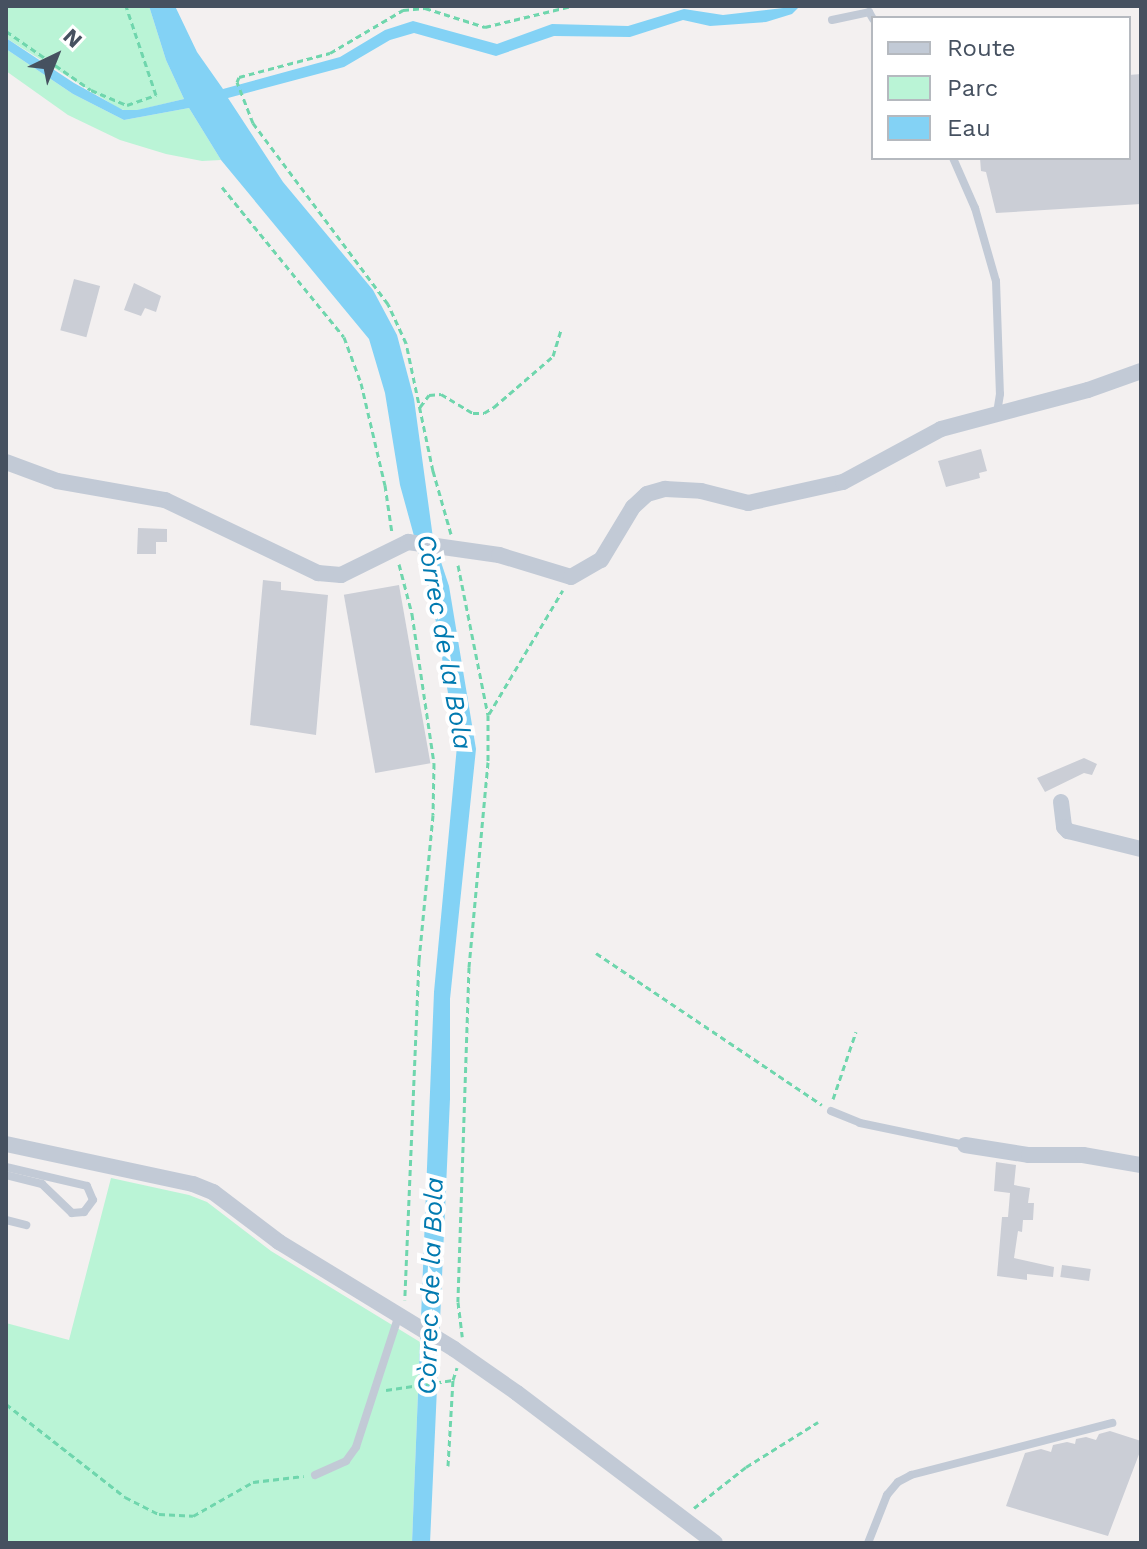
<!DOCTYPE html>
<meta charset="utf-8">
<style>
body{margin:0}
#map{position:relative;width:1147px;height:1549px;overflow:hidden;background:#f3f0f0;font-family:"Work Sans",sans-serif}
div>[style]{position:absolute}
.green>*{inset:0;background:#baf4d6}
.water>*{inset:0;background:#83d2f5}
.building>*{inset:0;background:#cbced6;transform-origin:0 0}
.path>*{height:3px;margin-top:-1.5px;transform-origin:0;background:repeating-linear-gradient(90deg,#6fd6ad 0 6px,transparent 0 10px)}
.lane>*{height:8px;margin:-4px;padding:0 4px;transform-origin:4px;border-radius:4px;background:#c2cad6}
.street>*{height:16px;margin:-8px;padding:0 8px;transform-origin:8px;border-radius:8px;background:#c2cad6}
span{translate:-50% -50%;white-space:nowrap;text-align:center;line-height:1.15;-webkit-text-stroke:8px #fff;paint-order:stroke}
.water-label{font-size:26px;color:#017ab0;font-style:italic}
.frame{position:absolute;inset:0;border:8px solid #465160;pointer-events:none}
.legend{position:absolute;left:871px;top:16px;width:260px;height:144px;box-sizing:border-box;background:#fff;border:2px solid #b5b9bf;margin:0;padding:10px 14px;list-style:none;font-size:24px;color:#465160}
.legend li{display:flex;align-items:center;gap:16px;height:40px}
.legend b{width:40px;border:2px solid #b5b9bf}
.north{position:absolute;left:16px;top:16px;width:80px;height:80px;-webkit-text-stroke:6px #fff;paint-order:stroke;rotate:43deg;font-size:22px;font-weight:700;line-height:32px;text-align:center;color:#465160}
.north::after{content:'';display:block;margin:auto;width:28px;height:36px;background:#465160;clip-path:polygon(50% 0,100% 100%,50% 72%,0 100%)}
</style>
<div id="map">
<div class="green">
<div style="clip-path:polygon(6px 6px,149px 6px,166px 60px,184px 99px,130px 112px,118px 108px,6px 38px)"></div>
<div style="clip-path:polygon(6px 49px,73px 94px,124px 120px,189px 108px,221px 160px,202px 161px,166px 154px,120px 140px,68px 115px,6px 71px)"></div>
<div style="clip-path:polygon(111px 1178px,189px 1195px,207px 1202px,271px 1251px,420px 1342px,412px 1543px,6px 1543px,6px 1323px,69px 1340px)"></div>
</div>
<div class="water">
<div style="clip-path:polygon(149px 6px,175px 6px,197px 52px,223px 89px,340px 57px,385px 30px,413px 21px,497px 44px,552px 24px,628px 26px,684px 9px,723px 15px,800px 6px,792px 14px,766px 22px,710px 26px,683px 20px,630px 37px,554px 36px,496px 56px,414px 33px,390px 40px,344px 67px,228px 98px,283px 182px,373px 290px,397px 335px,414px 399px,433px 538px,449px 586px,476px 749px,450px 999px,450px 1099px,430px 1543px,412px 1543px,434px 992px,457px 746px,433px 605px,400px 485px,385px 393px,369px 339px,221px 160px,189px 108px,124px 120px,73px 94px,6px 49px,6px 38px,74px 83px,123px 110px,137px 110px,184px 99px,166px 60px)"></div>
</div>
<div class="building">
<div style="clip-path:polygon(1141px 74px,1141px 204px,996px 213px,986px 172px,981px 171px,980px 158px,1129px 158px,1129px 75px)"></div>
<div style="left:74px;top:279px;width:27px;height:53px;rotate:15deg"></div>
<div style="clip-path:polygon(134px 283px,161px 296px,156px 312px,145px 308px,141px 316px,124px 310px)"></div>
<div style="clip-path:polygon(981px 449px,987px 471px,979px 473px,980px 478px,946px 487px,938px 461px)"></div>
<div style="clip-path:polygon(138px 528px,167px 529px,167px 542px,156px 542px,156px 554px,137px 554px)"></div>
<div style="clip-path:polygon(263px 580px,281px 582px,281px 590px,328px 595px,316px 735px,250px 725px)"></div>
<div style="left:399px;top:585px;width:181px;height:56px;rotate:80deg"></div>
<div style="clip-path:polygon(1084px 758px,1097px 764px,1092px 775px,1084px 773px,1045px 792px,1037px 778px)"></div>
<div style="clip-path:polygon(996px 1162px,1016px 1165px,1014px 1185px,1030px 1188px,1028px 1203px,1034px 1203px,1033px 1220px,1023px 1220px,1022px 1232px,1018px 1231px,1014px 1258px,1054px 1267px,1053px 1277px,1027px 1274px,1027px 1280px,997px 1276px,1002px 1217px,1008px 1217px,1010px 1193px,994px 1191px)"></div>
<div style="left:1062px;top:1265px;width:29px;height:12px;rotate:8deg"></div>
<div style="clip-path:polygon(1110px 1431px,1141px 1441px,1141px 1449px,1108px 1536px,1006px 1506px,1025px 1453px,1041px 1449px,1051px 1452px,1053px 1445px,1067px 1442px,1075px 1444px,1076px 1439px,1086px 1437px,1096px 1440px,1099px 1434px)"></div>
</div>
<div class="path">
<div style="left:6px;top:31px;width:103px;rotate:34.8deg"></div>
<div style="left:91px;top:90px;width:39px;rotate:23deg"></div>
<div style="left:127px;top:105px;width:31px;rotate:-19deg"></div>
<div style="left:156px;top:95px;width:94px;rotate:-108.6deg"></div>
<div style="left:222px;top:187px;width:193px;rotate:50.9deg"></div>
<div style="left:344px;top:337px;width:49px;rotate:69.7deg"></div>
<div style="left:361px;top:383px;width:105px;rotate:76.8deg"></div>
<div style="left:385px;top:485px;width:49px;rotate:81.7deg"></div>
<div style="left:420px;top:407px;width:15px;rotate:-53deg"></div>
<div style="left:429px;top:395px;width:12px;rotate:-5deg"></div>
<div style="left:441px;top:394px;width:37px;rotate:31deg"></div>
<div style="left:473px;top:413px;width:11px"></div>
<div style="left:484px;top:413px;width:12px;rotate:-31deg"></div>
<div style="left:494px;top:407px;width:78px;rotate:-40.8deg"></div>
<div style="left:553px;top:356px;width:28px;rotate:-73deg"></div>
<div style="left:451px;top:534px;width:66px;rotate:-105.9deg"></div>
<div style="left:433px;top:471px;width:131px;rotate:-101.9deg"></div>
<div style="left:406px;top:343px;width:43px;rotate:-114.8deg"></div>
<div style="left:388px;top:304px;width:226px;rotate:-126.7deg"></div>
<div style="left:253px;top:123px;width:44px;rotate:-111.3deg"></div>
<div style="left:237px;top:82px;width:5px;rotate:-68deg"></div>
<div style="left:239px;top:77px;width:94px;rotate:-14.8deg"></div>
<div style="left:330px;top:53px;width:85px;rotate:-30.5deg"></div>
<div style="left:403px;top:10px;width:22px;rotate:-5deg"></div>
<div style="left:425px;top:8px;width:63px;rotate:17.6deg"></div>
<div style="left:485px;top:27px;width:89px;rotate:-13.7deg"></div>
<div style="left:399px;top:564px;width:52px;rotate:75.4deg"></div>
<div style="left:412px;top:614px;width:151px;rotate:81.6deg"></div>
<div style="left:434px;top:763px;width:52px;rotate:91.1deg"></div>
<div style="left:433px;top:815px;width:146px;rotate:95.5deg"></div>
<div style="left:419px;top:960px;width:340px;rotate:92.4deg"></div>
<div style="left:458px;top:565px;width:153px;rotate:78.7deg"></div>
<div style="left:488px;top:715px;width:47px;rotate:90deg"></div>
<div style="left:488px;top:762px;width:206px;rotate:95.3deg"></div>
<div style="left:469px;top:967px;width:335px;rotate:91.9deg"></div>
<div style="left:458px;top:1302px;width:35px;rotate:83deg"></div>
<div style="left:489px;top:714px;width:144px;rotate:-59.2deg"></div>
<div style="left:596px;top:953px;width:272px;rotate:33.9deg"></div>
<div style="left:833px;top:1099px;width:71px;rotate:-71.1deg"></div>
<div style="left:386px;top:1390px;width:68px;rotate:-8.5deg"></div>
<div style="left:6px;top:1404px;width:151px;rotate:38deg"></div>
<div style="left:125px;top:1497px;width:38px;rotate:27deg"></div>
<div style="left:159px;top:1514px;width:34px;rotate:3deg"></div>
<div style="left:193px;top:1516px;width:69px;rotate:-29.5deg"></div>
<div style="left:253px;top:1482px;width:51px;rotate:-6.7deg"></div>
<div style="left:448px;top:1466px;width:86px;rotate:-86.7deg"></div>
<div style="left:453px;top:1380px;width:13px;rotate:-72deg"></div>
<div style="left:694px;top:1508px;width:66px;rotate:-38.3deg"></div>
<div style="left:746px;top:1467px;width:85px;rotate:-32deg"></div>
</div>
<div class="lane">
<div style="left:832px;top:20px;width:38px;rotate:-12deg"></div>
<div style="left:869px;top:12px;width:8px;rotate:60deg"></div>
<div style="left:953px;top:158px;width:55px;rotate:66.3deg"></div>
<div style="left:975px;top:208px;width:76px;rotate:74deg"></div>
<div style="left:996px;top:281px;width:113px;rotate:88deg"></div>
<div style="left:1000px;top:394px;width:19px;rotate:99deg"></div>
<div style="left:831px;top:1111px;width:31px;rotate:22deg"></div>
<div style="left:860px;top:1123px;width:107px;rotate:11.8deg"></div>
<div style="left:6px;top:1167px;width:83px;rotate:13.2deg"></div>
<div style="left:87px;top:1186px;width:15px;rotate:67deg"></div>
<div style="left:93px;top:1200px;width:15px;rotate:127deg"></div>
<div style="left:84px;top:1212px;width:12px;rotate:175deg"></div>
<div style="left:72px;top:1213px;width:42px;rotate:-136deg"></div>
<div style="left:42px;top:1184px;width:37px;rotate:-166deg"></div>
<div style="left:6px;top:1220px;width:21px;rotate:14deg"></div>
<div style="left:315px;top:1475px;width:34px;rotate:-24deg"></div>
<div style="left:346px;top:1461px;width:17px;rotate:-54deg"></div>
<div style="left:356px;top:1447px;width:139px;rotate:-72deg"></div>
<div style="left:868px;top:1543px;width:52px;rotate:-68.4deg"></div>
<div style="left:887px;top:1495px;width:17px;rotate:-50deg"></div>
<div style="left:898px;top:1482px;width:15px;rotate:-28deg"></div>
<div style="left:911px;top:1475px;width:208px;rotate:-14.5deg"></div>
</div>
<div class="street">
<div style="left:6px;top:462px;width:54px;rotate:20.4deg"></div>
<div style="left:57px;top:481px;width:110px;rotate:10deg"></div>
<div style="left:165px;top:500px;width:170px;rotate:25.5deg"></div>
<div style="left:318px;top:573px;width:23px;rotate:5deg"></div>
<div style="left:341px;top:575px;width:75px;rotate:-26.2deg"></div>
<div style="left:408px;top:542px;width:92px;rotate:8.1deg"></div>
<div style="left:499px;top:555px;width:75px;rotate:17deg"></div>
<div style="left:571px;top:577px;width:34px;rotate:-30deg"></div>
<div style="left:601px;top:560px;width:62px;rotate:-58.9deg"></div>
<div style="left:633px;top:507px;width:19px;rotate:-43deg"></div>
<div style="left:647px;top:494px;width:19px;rotate:-16deg"></div>
<div style="left:665px;top:489px;width:36px;rotate:3deg"></div>
<div style="left:701px;top:491px;width:49px;rotate:14.3deg"></div>
<div style="left:748px;top:503px;width:97px;rotate:-12.5deg"></div>
<div style="left:843px;top:482px;width:111px;rotate:-28.4deg"></div>
<div style="left:941px;top:429px;width:152px;rotate:-14.9deg"></div>
<div style="left:1088px;top:390px;width:56px;rotate:-19.7deg"></div>
<div style="left:1061px;top:802px;width:25px;rotate:83deg"></div>
<div style="left:1064px;top:827px;width:6px;rotate:45deg"></div>
<div style="left:1068px;top:831px;width:75px;rotate:13.9deg"></div>
<div style="left:6px;top:1144px;width:191px;rotate:12.1deg"></div>
<div style="left:193px;top:1184px;width:22px;rotate:22deg"></div>
<div style="left:213px;top:1192px;width:83px;rotate:37.1deg"></div>
<div style="left:279px;top:1242px;width:205px;rotate:31.4deg"></div>
<div style="left:454px;top:1349px;width:77px;rotate:34.9deg"></div>
<div style="left:517px;top:1393px;width:248px;rotate:37.1deg"></div>
<div style="left:965px;top:1145px;width:65px;rotate:8.9deg"></div>
<div style="left:1029px;top:1155px;width:54px"></div>
<div style="left:1083px;top:1155px;width:59px;rotate:9.8deg"></div>
</div>
<div class="water-label">
<span style="left:444px;top:642px;rotate:80deg">Còrrec de la Bola</span>
<span style="left:431px;top:1286px;rotate:-88deg">Còrrec de la Bola</span>
</div>
<div class="frame"></div>
<ul class="legend">
<li><b style="height:10px;background:#c2cad6"></b>Route</li>
<li><b style="height:22px;background:#baf4d6"></b>Parc</li>
<li><b style="height:22px;background:#83d2f5"></b>Eau</li>
</ul>
<div class="north">N</div>
</div>
